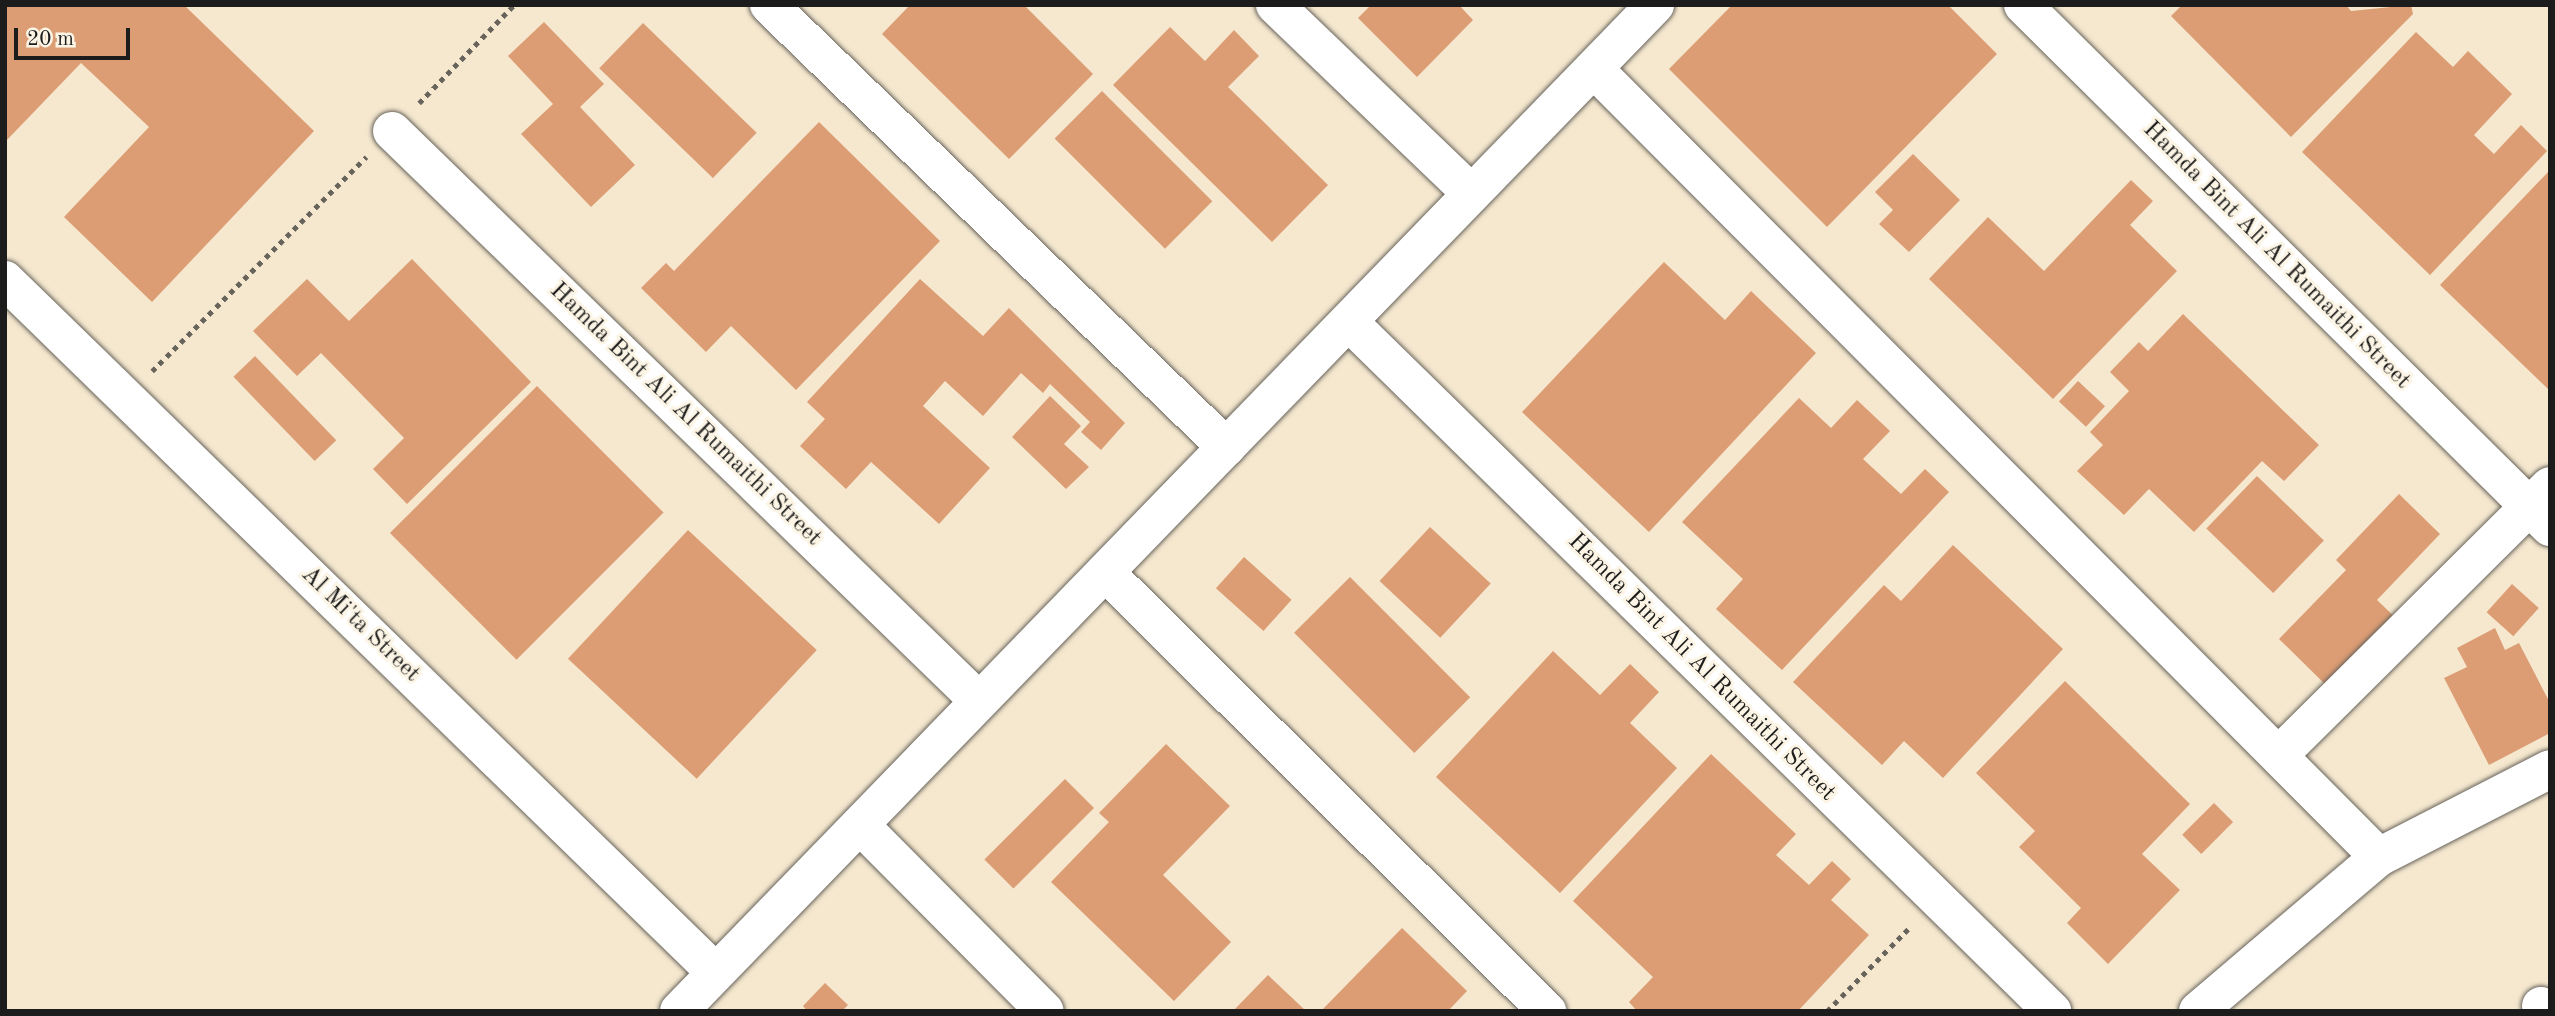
<!DOCTYPE html>
<style>
body{margin:0}
#map{position:relative;width:2555px;height:1016px;overflow:hidden;background:#f5e8cf;font-family:"Old Standard TT",serif}
div>[style]{position:absolute}
.building>*{inset:0;background:#dc9d74;transform-origin:0 0}
.path>*{height:4.5px;margin-top:-2.25px;transform-origin:0;background:repeating-linear-gradient(90deg,#68635b 0 5px,transparent 0 10px)}
.roads{filter:drop-shadow(0 0 2px #68635b) drop-shadow(0 0 2px #68635b)}
.minor>*{height:38px;margin:-19px;padding:0 19px;transform-origin:19px;border-radius:19px;background:#fff}
span{translate:-50% -50%;white-space:nowrap;text-align:center;line-height:1.15;-webkit-text-stroke:6px #fcf5e5;paint-order:stroke}
.street-label{font-size:24px;color:#1c1c1c}
.frame{position:absolute;inset:0;border:7px solid #1c1c1c;pointer-events:none}
.scale{position:absolute;left:14px;top:28px;width:116px;height:32px;box-sizing:border-box;border:4px solid #1c1c1c;border-top:0;padding-left:9px;font-size:21px;line-height:24px;white-space:nowrap;color:#1c1c1c;-webkit-text-stroke:5px #fcf5e5;paint-order:stroke}
</style>
<div id="map">
<div class="building">
<div style="clip-path:polygon(5px 5px,184px 5px,314px 131px,152px 302px,64px 217px,149px 127px,81px 63px,5px 142px)"></div>
<div style="clip-path:polygon(910px 5px,1024px 5px,1093px 74px,1009px 159px,882px 34px)"></div>
<div style="clip-path:polygon(1371px 5px,1459px 5px,1473px 20px,1417px 77px,1358px 18px)"></div>
<div style="clip-path:polygon(1732px 5px,1948px 5px,1997px 54px,1827px 227px,1669px 69px)"></div>
<div style="clip-path:polygon(2182px 5px,2346px 5px,2351px 11px,2411px 5px,2413px 14px,2291px 137px,2171px 16px)"></div>
<div style="clip-path:polygon(544px 22px,604px 84px,580px 107px,635px 165px,591px 207px,521px 134px,553px 104px,508px 56px)"></div>
<div style="left:643px;top:23px;width:158px;height:63px;rotate:44deg"></div>
<div style="clip-path:polygon(1170px 27px,1205px 61px,1234px 30px,1259px 56px,1228px 87px,1328px 185px,1272px 242px,1113px 85px)"></div>
<div style="clip-path:polygon(2416px 32px,2453px 67px,2468px 51px,2512px 94px,2474px 135px,2494px 154px,2521px 125px,2547px 151px,2430px 275px,2302px 152px)"></div>
<div style="left:1102px;top:91px;width:156px;height:67px;rotate:45deg"></div>
<div style="clip-path:polygon(819px 122px,940px 241px,796px 390px,731px 326px,706px 352px,641px 288px,666px 263px,674px 271px)"></div>
<div style="clip-path:polygon(1913px 154px,1960px 200px,1909px 252px,1879px 224px,1893px 210px,1875px 192px)"></div>
<div style="clip-path:polygon(2550px 170px,2550px 391px,2440px 285px)"></div>
<div style="clip-path:polygon(2131px 180px,2153px 201px,2130px 225px,2177px 271px,2053px 399px,1929px 279px,1988px 217px,2044px 271px)"></div>
<div style="clip-path:polygon(412px 259px,531px 382px,407px 504px,373px 469px,404px 438px,321px 353px,297px 376px,253px 331px,307px 279px,349px 321px)"></div>
<div style="clip-path:polygon(1664px 262px,1725px 320px,1751px 291px,1816px 353px,1649px 532px,1522px 412px)"></div>
<div style="clip-path:polygon(920px 279px,983px 336px,1009px 308px,1125px 423px,1101px 450px,1081px 432px,1090px 422px,1050px 384px,1043px 393px,1021px 373px,983px 416px,945px 381px,923px 406px,990px 468px,939px 524px,871px 462px,846px 489px,800px 446px,825px 419px,807px 402px)"></div>
<div style="clip-path:polygon(2183px 314px,2319px 445px,2284px 481px,2262px 461px,2194px 532px,2149px 489px,2124px 515px,2077px 471px,2103px 445px,2090px 432px,2129px 391px,2110px 372px,2139px 342px,2148px 351px)"></div>
<div style="left:255px;top:356px;width:117px;height:30px;rotate:46deg"></div>
<div style="left:2078px;top:381px;width:37px;height:28px;rotate:43deg"></div>
<div style="left:537px;top:386px;width:179px;height:208px;rotate:45deg"></div>
<div style="clip-path:polygon(1050px 396px,1081px 426px,1064px 444px,1089px 467px,1066px 489px,1012px 437px)"></div>
<div style="clip-path:polygon(1799px 398px,1831px 428px,1857px 400px,1890px 431px,1863px 459px,1901px 494px,1925px 469px,1949px 492px,1782px 670px,1716px 609px,1743px 579px,1682px 522px)"></div>
<div style="left:2257px;top:476px;width:93px;height:73px;rotate:44deg"></div>
<div style="clip-path:polygon(2399px 494px,2440px 534px,2377px 600px,2401px 623px,2334px 693px,2279px 639px,2346px 570px,2336px 560px)"></div>
<div style="left:1430px;top:527px;width:83px;height:74px;rotate:43deg"></div>
<div style="left:688px;top:530px;width:176px;height:176px;rotate:43deg"></div>
<div style="clip-path:polygon(1953px 545px,2063px 649px,1943px 778px,1904px 741px,1882px 765px,1793px 682px,1884px 585px,1901px 601px)"></div>
<div style="left:1244px;top:557px;width:64px;height:42px;rotate:42deg"></div>
<div style="left:1350px;top:577px;width:170px;height:79px;rotate:45deg"></div>
<div style="left:2512px;top:584px;width:36px;height:38px;rotate:42deg"></div>
<div style="clip-path:polygon(2495px 628px,2505px 650px,2519px 643px,2550px 703px,2550px 733px,2489px 765px,2444px 678px,2467px 667px,2457px 648px)"></div>
<div style="clip-path:polygon(1553px 651px,1600px 695px,1630px 664px,1659px 692px,1630px 723px,1677px 768px,1560px 893px,1436px 777px)"></div>
<div style="clip-path:polygon(2065px 681px,2190px 804px,2142px 854px,2180px 890px,2108px 964px,2067px 923px,2081px 908px,2019px 847px,2035px 831px,1976px 773px)"></div>
<div style="clip-path:polygon(1166px 744px,1230px 806px,1163px 875px,1231px 942px,1174px 1001px,1051px 882px,1109px 822px,1099px 813px)"></div>
<div style="clip-path:polygon(1711px 754px,1796px 834px,1776px 855px,1809px 885px,1832px 861px,1851px 879px,1831px 900px,1869px 935px,1798px 1011px,1637px 1011px,1629px 1002px,1653px 977px,1573px 901px)"></div>
<div style="left:1065px;top:779px;width:41px;height:114px;rotate:45deg"></div>
<div style="left:2214px;top:803px;width:27px;height:45px;rotate:45deg"></div>
<div style="clip-path:polygon(1402px 928px,1467px 991px,1448px 1011px,1321px 1011px)"></div>
<div style="clip-path:polygon(1268px 975px,1306px 1011px,1233px 1011px)"></div>
<div style="clip-path:polygon(825px 983px,848px 1005px,842px 1011px,807px 1011px,803px 1006px)"></div>
</div>
<div class="path">
<div style="left:419px;top:103px;width:136px;rotate:-45.9deg"></div>
<div style="left:152px;top:371px;width:303px;rotate:-45deg"></div>
<div style="left:1827px;top:1011px;width:118px;rotate:-45.3deg"></div>
</div>
<div class="roads">
<div class="minor">
<div style="left:769px;top:5px;width:636px;rotate:44.04deg"></div>
<div style="left:1275px;top:5px;width:272px;rotate:43.8deg"></div>
<div style="left:2023px;top:5px;width:742px;rotate:44.73deg"></div>
<div style="left:1595px;top:70px;width:1111px;rotate:45.11deg"></div>
<div style="left:392px;top:131px;width:817px;rotate:44.16deg"></div>
<div style="left:5px;top:280px;width:990px;rotate:44.26deg"></div>
<div style="left:1351px;top:324px;width:982px;rotate:44.42deg"></div>
<div style="left:1106px;top:573px;width:622px;rotate:44.8deg"></div>
<div style="left:2280px;top:754px;width:380px;rotate:-44.8deg"></div>
<div style="left:860px;top:825px;width:262px;rotate:45.2deg"></div>
<div style="left:2541px;top:1006px;width:7px;rotate:45deg"></div>
<div style="left:679px;top:1011px;width:1402px;rotate:-45.87deg"></div>
<div style="left:2198px;top:1011px;width:238px;rotate:-40.4deg"></div>
<div style="left:2379px;top:857px;width:192px;rotate:-27.2deg"></div>
</div>
</div>
<div class="street-label">
<span style="left:2276px;top:256px;rotate:45deg">Hamda Bint Ali Al Rumaithi Street</span>
<span style="left:685px;top:415px;rotate:44deg">Hamda Bint Ali Al Rumaithi Street</span>
<span style="left:360px;top:625px;rotate:44deg">Al Mi'ta Street</span>
<span style="left:1701px;top:668px;rotate:45deg">Hamda Bint Ali Al Rumaithi Street</span>
</div>
<div class="frame"></div>
<div class="scale">20 m</div>
</div>
